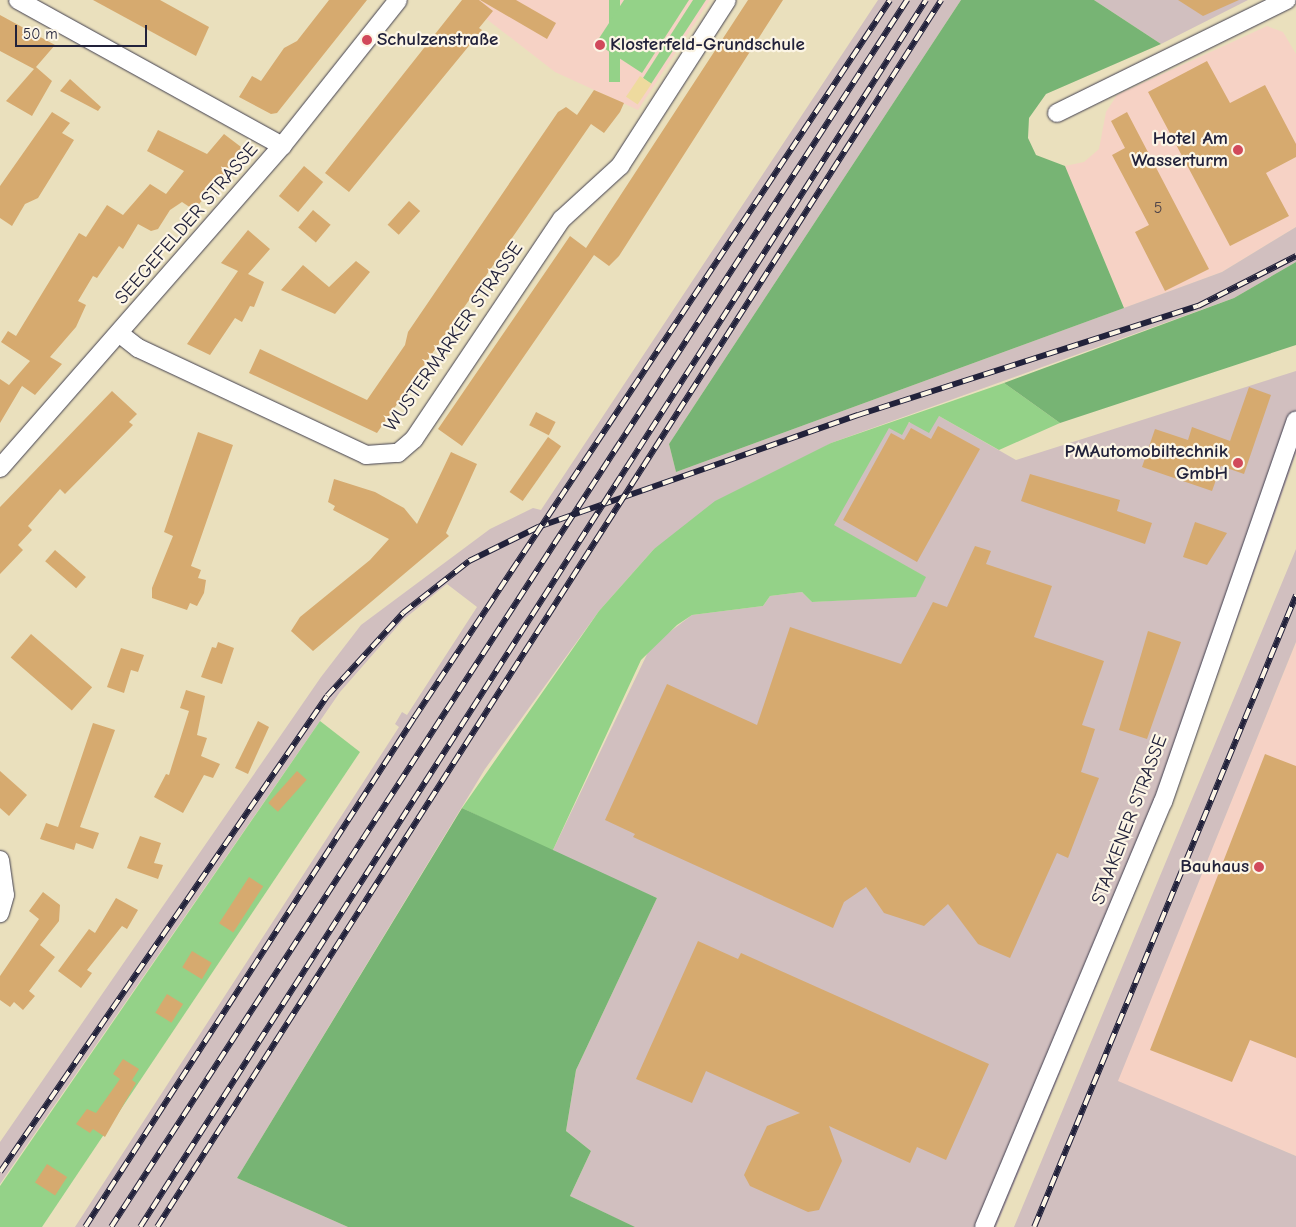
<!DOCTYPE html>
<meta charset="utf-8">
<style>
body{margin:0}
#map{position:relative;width:1296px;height:1227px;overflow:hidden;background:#eae0bd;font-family:"Comic Neue",sans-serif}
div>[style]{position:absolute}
.built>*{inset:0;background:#f6d2c5}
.industrial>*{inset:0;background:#d1bfbf}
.green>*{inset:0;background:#94d288;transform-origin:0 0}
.forest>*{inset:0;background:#77b474}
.sand>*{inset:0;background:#eeda9e;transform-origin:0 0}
.building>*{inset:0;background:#d6aa6f;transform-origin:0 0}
.roads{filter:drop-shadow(0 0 1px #403e4e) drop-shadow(0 0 1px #403e4e)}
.minor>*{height:18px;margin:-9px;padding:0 9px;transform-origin:9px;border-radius:9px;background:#fff}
.rail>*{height:5.5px;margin-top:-2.75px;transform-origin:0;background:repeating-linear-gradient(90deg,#fcf5e5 0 11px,#22223b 0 22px);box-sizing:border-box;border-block:1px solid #22223b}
.dots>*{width:14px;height:14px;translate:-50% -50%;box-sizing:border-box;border:2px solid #fcf5e5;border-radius:50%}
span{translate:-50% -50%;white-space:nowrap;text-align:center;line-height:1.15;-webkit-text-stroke:4.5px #fcf5e5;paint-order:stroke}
.number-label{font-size:16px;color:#4f4448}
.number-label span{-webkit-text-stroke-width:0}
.poi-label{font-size:19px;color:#22223b;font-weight:700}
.left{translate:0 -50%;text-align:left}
.right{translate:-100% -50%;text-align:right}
.street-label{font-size:19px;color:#22223b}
.scale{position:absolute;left:15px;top:25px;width:132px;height:22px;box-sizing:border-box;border:2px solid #22223b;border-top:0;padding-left:6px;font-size:15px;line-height:18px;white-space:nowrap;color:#22223b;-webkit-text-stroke:4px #fcf5e5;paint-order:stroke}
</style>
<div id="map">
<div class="built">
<div style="clip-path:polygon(462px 0,710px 0,638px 110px,555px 72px)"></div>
<div style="clip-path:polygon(1267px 26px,1283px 32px,1296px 54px,1296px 227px,1222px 272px,1124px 308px,1065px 166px,1084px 162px,1099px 149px,1106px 112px,1117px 95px)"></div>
<div style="clip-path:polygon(1296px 642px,1296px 1156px,1117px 1082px)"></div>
</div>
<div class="industrial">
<div style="clip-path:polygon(878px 0,961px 0,669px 444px,676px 472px,1222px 272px,1296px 227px,1296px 262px,1234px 298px,831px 443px,654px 549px,599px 611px,485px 769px,237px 1178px,348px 1227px,75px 1227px,399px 727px,395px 724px,402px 712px,407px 715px,477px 607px,447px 584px,403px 620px,340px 692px,0 1184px,0 1142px,321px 677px,361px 625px,490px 529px,533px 508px,541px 510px)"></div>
<div style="clip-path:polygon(1094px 0,1248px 0,1161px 44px)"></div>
<div style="clip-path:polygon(1296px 371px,1296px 453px,1269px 531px,1164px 823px,996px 1227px,634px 1227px,570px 1196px,591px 1151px,566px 1131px,576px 1070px,657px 898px,552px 852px,651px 646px,692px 615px,763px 606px,770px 596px,802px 592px,812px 602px,916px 596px,925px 577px,833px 525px,889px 427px,939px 416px,1016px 460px)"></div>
<div style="clip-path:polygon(1296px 549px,1296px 642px,1118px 1081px,1296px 1156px,1296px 1227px,1014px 1227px)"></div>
</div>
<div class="green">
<div style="left:609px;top:0;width:11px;height:82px"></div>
<div style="clip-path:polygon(624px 0,689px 0,642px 73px,596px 43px)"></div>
<div style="clip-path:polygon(693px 0,706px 0,651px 84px,643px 78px)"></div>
<div style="clip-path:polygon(1004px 383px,1060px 423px,999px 450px,939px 416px,929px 433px,909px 422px,902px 435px,889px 428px,834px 525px,926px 577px,916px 597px,812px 602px,802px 592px,770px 596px,763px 606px,692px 615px,677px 625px,641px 660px,552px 852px,462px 808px,599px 611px,654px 549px,715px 501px,831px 443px)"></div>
<div style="clip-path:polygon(320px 721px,360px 752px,42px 1227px,0 1227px,0 1186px)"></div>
</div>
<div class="forest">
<div style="clip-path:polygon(961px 0,1094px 0,1161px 44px,1046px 94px,1029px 118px,1028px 138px,1036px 155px,1065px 166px,1124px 308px,676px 472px,669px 444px)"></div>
<div style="clip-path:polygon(1296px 262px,1296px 345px,1060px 423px,1004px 383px,1234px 298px)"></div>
<div style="clip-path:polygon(462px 808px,657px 898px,576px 1070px,566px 1131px,591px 1151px,570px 1196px,635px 1227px,348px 1227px,237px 1178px)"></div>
</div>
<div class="sand">
<div style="left:640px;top:76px;width:14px;height:25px;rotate:34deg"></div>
</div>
<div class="building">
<div style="clip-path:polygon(93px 0,160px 0,209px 27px,196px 56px)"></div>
<div style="clip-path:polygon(329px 0,367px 0,277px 113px,271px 114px,239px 97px,252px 76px,261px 81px,284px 48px,297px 41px)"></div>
<div style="clip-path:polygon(462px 0,479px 0,493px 11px,479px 28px,482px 30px,349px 192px,325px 173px)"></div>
<div style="clip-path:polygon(480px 0,516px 0,556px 23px,547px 39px)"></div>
<div style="clip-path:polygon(748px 0,783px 0,619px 256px,609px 266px,594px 255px,462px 446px,438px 429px,570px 236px,586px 248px)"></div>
<div style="clip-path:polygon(1178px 0,1239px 0,1203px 16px)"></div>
<div style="clip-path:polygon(0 15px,55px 45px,36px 67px,52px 81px,32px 116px,6px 101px,34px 69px,0 51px)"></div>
<div style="clip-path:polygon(1207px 61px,1230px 103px,1265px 85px,1296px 144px,1296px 157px,1266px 173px,1289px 216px,1230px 246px,1148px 92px)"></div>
<div style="clip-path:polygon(70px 79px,101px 107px,98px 111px,60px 91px)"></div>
<div style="clip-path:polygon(594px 90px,624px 103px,620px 112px,604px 133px,591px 124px,377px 433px,249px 373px,260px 349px,367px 400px,405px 345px,408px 332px,558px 112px,566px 107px,577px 115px)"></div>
<div style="clip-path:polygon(52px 112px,70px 123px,62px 133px,74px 140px,38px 198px,25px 204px,12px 226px,0 218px,0 186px)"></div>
<div style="clip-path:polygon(1127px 112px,1209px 269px,1165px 291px,1135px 232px,1149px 225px,1112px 155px,1125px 148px,1111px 121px)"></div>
<div style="clip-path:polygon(158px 130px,207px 154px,224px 134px,245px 150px,194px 210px,182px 202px,170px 210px,158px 229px,151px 231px,138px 224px,123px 249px,119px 246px,97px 278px,93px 276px,78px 301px,86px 305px,76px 327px,50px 357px,62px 364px,35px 395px,22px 386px,0 423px,0 379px,9px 385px,30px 361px,1px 342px,8px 331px,16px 336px,79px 233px,86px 237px,107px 205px,123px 215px,150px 184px,166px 194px,184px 171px,147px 151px)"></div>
<div style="left:304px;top:166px;width:25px;height:39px;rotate:40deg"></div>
<div style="left:409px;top:201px;width:15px;height:32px;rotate:42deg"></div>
<div style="left:313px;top:210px;width:23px;height:23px;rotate:40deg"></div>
<div style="clip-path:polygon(248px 230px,270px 249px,248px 274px,264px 282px,254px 307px,250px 306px,242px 322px,235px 318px,210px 355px,187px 344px,238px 271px,221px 263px)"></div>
<div style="clip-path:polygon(356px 261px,370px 272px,335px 314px,281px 290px,303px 265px,329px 287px)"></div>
<div style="clip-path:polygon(1249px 387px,1271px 395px,1244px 474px,1221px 466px,1212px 491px,1142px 467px,1155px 429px,1188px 440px,1192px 427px,1230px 441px)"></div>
<div style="clip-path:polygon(112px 391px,137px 414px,129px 422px,133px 425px,65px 494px,60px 489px,28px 526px,32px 530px,18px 545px,23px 550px,0 574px,0 507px)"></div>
<div style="left:536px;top:412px;width:22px;height:15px;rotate:27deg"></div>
<div style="clip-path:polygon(938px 426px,980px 449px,917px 562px,843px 520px,891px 433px,904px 440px,911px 428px,931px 439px)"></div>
<div style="clip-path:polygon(198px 432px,233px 445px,191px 566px,201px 570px,198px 578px,206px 580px,204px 593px,197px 606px,190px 603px,187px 610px,152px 598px,152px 588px,173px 536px,164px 532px)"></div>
<div style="left:548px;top:437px;width:16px;height:67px;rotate:35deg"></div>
<div style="clip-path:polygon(451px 452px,477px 464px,446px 533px,449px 536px,313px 651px,291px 631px,300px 617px,370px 560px,389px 539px,333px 510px,335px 506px,328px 502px,334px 479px,375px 492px,404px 508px,417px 524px)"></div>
<div style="clip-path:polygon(1030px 474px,1120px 500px,1117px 511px,1152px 523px,1145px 544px,1021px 501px)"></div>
<div style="clip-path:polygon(1195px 522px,1227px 533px,1207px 565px,1183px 557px)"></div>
<div style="clip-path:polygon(975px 546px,991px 551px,986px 564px,1052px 586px,1034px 637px,1104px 661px,1082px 725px,1095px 729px,1081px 772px,1099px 778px,1068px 858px,1057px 853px,1010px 958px,978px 944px,948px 904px,924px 926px,884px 913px,866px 887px,844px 902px,833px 928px,633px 837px,635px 834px,605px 820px,667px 684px,757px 725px,790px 627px,901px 664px,933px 602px,947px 607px)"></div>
<div style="left:55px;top:550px;width:41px;height:15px;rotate:41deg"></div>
<div style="clip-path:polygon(1148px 631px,1181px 642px,1147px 739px,1119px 730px)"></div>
<div style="left:31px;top:634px;width:81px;height:31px;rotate:41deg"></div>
<div style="clip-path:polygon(218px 642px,234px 648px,222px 684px,201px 677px,212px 647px,216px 648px)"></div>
<div style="clip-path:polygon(121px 648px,144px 655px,138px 672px,131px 670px,124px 693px,107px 687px)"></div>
<div style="clip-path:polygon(186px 690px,205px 696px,197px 735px,207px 738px,201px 756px,220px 764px,213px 778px,204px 775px,183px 813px,154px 797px,166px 774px,169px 775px,189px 711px,180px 708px)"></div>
<div style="clip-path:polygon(258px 721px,269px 727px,248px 774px,235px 768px)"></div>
<div style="clip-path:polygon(93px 723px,115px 730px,80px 827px,99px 833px,93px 849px,76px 843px,74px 850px,40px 839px,46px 823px,58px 827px)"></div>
<div style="clip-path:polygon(1265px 754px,1296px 766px,1296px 1058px,1250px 1040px,1232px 1082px,1150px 1050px)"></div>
<div style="clip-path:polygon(0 771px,27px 795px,9px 816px,0 808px)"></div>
<div style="left:297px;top:771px;width:13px;height:43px;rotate:42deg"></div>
<div style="clip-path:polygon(140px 836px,161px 843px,154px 863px,163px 865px,158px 879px,127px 868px)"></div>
<div style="left:249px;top:877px;width:17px;height:55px;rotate:33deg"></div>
<div style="clip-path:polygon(43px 892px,60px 905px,59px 921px,40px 945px,55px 957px,29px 991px,35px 996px,23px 1010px,14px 1002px,10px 1007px,0 1000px,0 976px,39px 919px,29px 911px)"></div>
<div style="clip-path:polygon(116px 898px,138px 910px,127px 929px,122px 926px,87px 970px,92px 973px,81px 988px,58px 971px,89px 929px,95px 933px)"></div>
<div style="clip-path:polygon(698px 941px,738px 959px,741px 953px,989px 1064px,946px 1160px,917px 1147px,910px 1163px,829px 1126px,842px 1161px,819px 1210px,808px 1212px,750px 1186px,744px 1175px,767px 1126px,800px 1113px,706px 1071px,692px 1103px,636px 1079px)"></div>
<div style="left:192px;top:951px;width:23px;height:19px;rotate:31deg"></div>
<div style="left:167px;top:994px;width:19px;height:22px;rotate:32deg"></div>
<div style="clip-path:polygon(123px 1059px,139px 1069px,132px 1080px,136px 1083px,105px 1137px,93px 1129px,90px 1133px,76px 1124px,87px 1109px,96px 1113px,120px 1079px,113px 1074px)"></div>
<div style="left:47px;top:1164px;width:24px;height:22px;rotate:33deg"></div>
</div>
<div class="roads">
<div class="minor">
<div style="left:18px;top:0;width:302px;rotate:28.9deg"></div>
<div style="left:1057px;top:113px;width:256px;rotate:-26.2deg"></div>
<div style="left:120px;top:334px;width:23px;rotate:38deg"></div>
<div style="left:138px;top:348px;width:252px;rotate:25.1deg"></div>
<div style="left:366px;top:455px;width:32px;rotate:-4deg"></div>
<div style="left:398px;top:453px;width:21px;rotate:-41deg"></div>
<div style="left:414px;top:439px;width:265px;rotate:-56.1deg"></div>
<div style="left:562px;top:219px;width:79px;rotate:-42.4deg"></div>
<div style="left:620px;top:166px;width:197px;rotate:-57.2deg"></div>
<div style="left:0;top:468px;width:428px;rotate:-48.8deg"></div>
<div style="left:282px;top:146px;width:186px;rotate:-51.5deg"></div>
<div style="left:0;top:860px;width:35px;rotate:82deg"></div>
<div style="left:5px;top:895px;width:19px;rotate:106deg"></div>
<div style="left:984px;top:1227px;width:461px;rotate:-67.2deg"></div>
<div style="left:1163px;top:802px;width:404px;rotate:-70.8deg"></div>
</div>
</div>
<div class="rail">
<div style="left:0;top:1172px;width:577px;rotate:-55.51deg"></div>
<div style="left:327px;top:696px;width:113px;rotate:-47.5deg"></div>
<div style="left:403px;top:613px;width:84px;rotate:-38.2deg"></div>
<div style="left:469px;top:561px;width:77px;rotate:-26.2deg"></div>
<div style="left:538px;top:527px;width:339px;rotate:-19.3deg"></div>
<div style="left:858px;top:415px;width:357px;rotate:-17.8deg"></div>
<div style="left:1198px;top:306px;width:110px;rotate:-27deg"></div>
<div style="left:85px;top:1227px;width:606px;rotate:-57.12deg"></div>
<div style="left:414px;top:718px;width:861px;rotate:-56.46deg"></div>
<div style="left:111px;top:1227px;width:1463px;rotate:-57.03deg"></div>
<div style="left:140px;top:1227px;width:1457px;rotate:-57.36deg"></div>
<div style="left:157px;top:1227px;width:1456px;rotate:-57.42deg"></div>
<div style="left:1034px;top:1227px;width:684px;rotate:-67.48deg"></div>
</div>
<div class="dots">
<div style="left:367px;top:40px;background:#d1495b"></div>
<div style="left:600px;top:45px;background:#d1495b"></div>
<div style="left:1238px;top:150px;background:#d1495b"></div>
<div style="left:1238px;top:463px;background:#d1495b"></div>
<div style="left:1259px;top:867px;background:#d1495b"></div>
</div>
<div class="number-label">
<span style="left:1158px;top:208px">5</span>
</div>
<div class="poi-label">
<span class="left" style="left:377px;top:40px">Schulzenstraße</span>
<span class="left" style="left:610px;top:45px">Klosterfeld-Grundschule</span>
<span class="right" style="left:1228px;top:150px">Hotel Am<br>Wasserturm</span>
<span class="right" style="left:1228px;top:463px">PMAutomobiltechnik<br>GmbH</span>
<span class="right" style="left:1249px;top:867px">Bauhaus</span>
</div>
<div class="street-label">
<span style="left:187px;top:224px;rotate:-49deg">SEEGEFELDER STRASSE</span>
<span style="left:454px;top:337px;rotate:-55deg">WUSTERMARKER STRASSE</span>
<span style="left:1130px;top:820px;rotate:-69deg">STAAKENER STRASSE</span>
</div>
<div class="scale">50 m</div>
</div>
